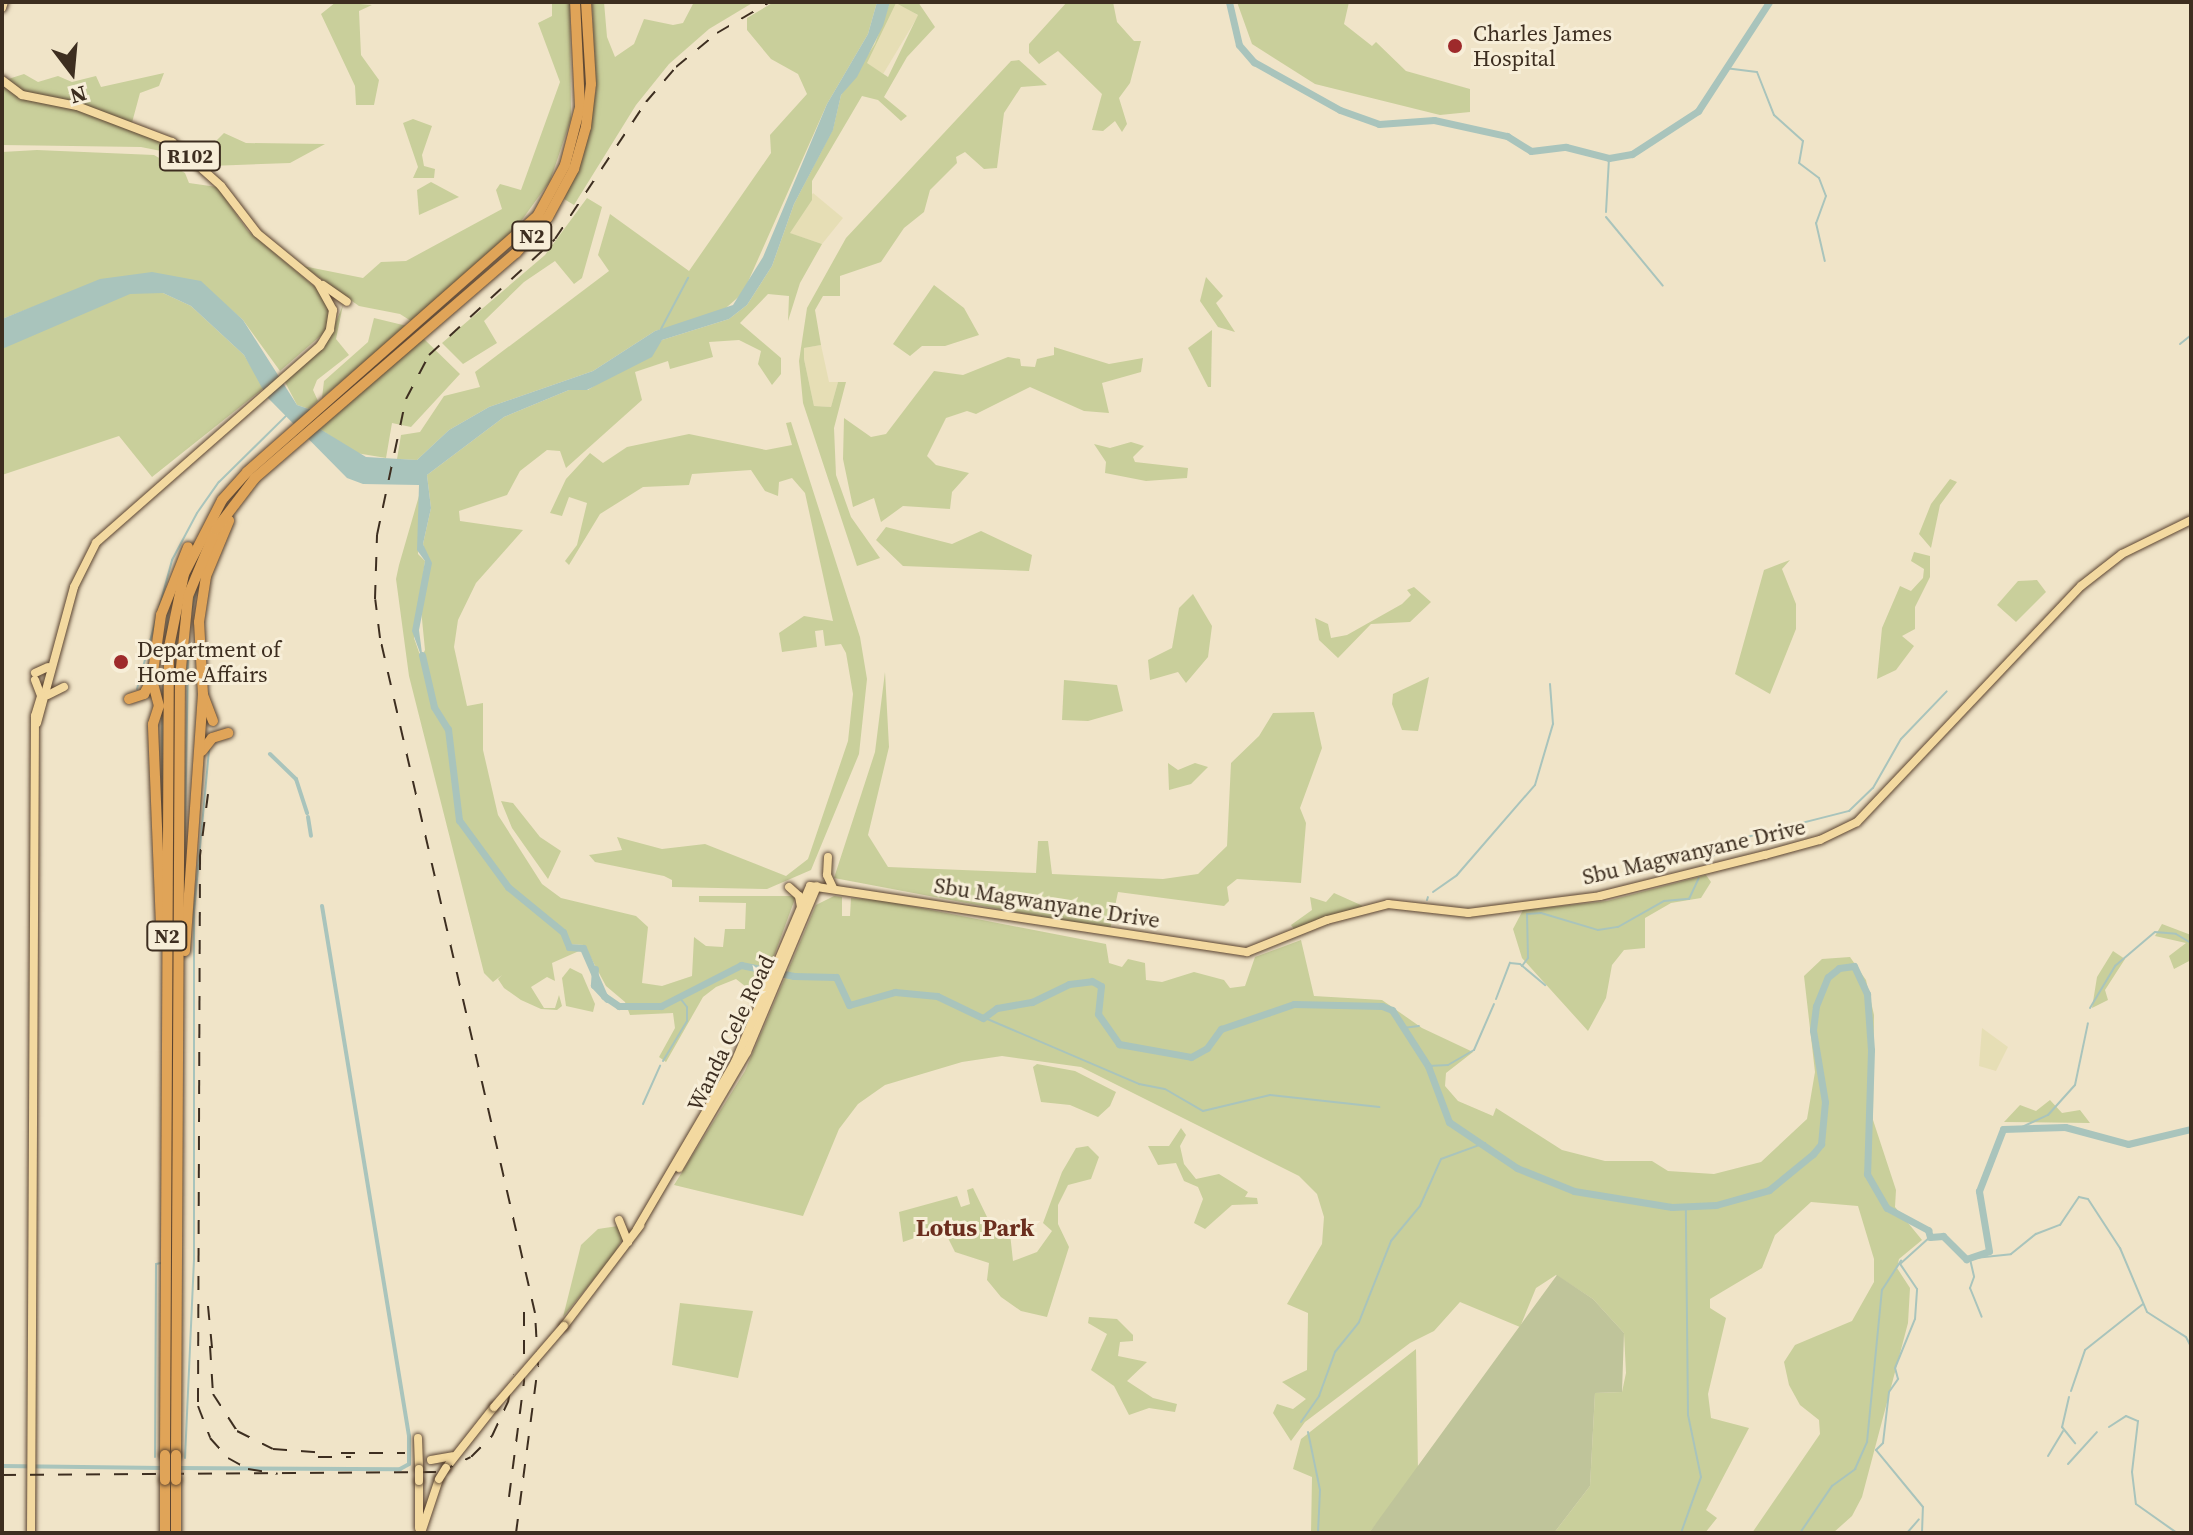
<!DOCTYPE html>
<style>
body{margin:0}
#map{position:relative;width:2193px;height:1535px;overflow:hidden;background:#f0e4c8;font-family:"Source Serif 4",serif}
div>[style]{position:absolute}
.farmland>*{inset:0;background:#e6deb5;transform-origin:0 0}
.green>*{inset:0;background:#c9cf9b}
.cemetery>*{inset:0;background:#bfc49a}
.water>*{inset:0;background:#a9c4bc}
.stream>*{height:2px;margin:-1px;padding:0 1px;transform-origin:1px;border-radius:1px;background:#a9c4bc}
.canal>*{height:4px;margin:-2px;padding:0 2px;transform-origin:2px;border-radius:2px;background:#a9c4bc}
.river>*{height:7px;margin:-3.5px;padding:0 3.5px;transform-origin:3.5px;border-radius:3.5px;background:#a9c4bc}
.roads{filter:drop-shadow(0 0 2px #5b4430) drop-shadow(0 0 2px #5b4430)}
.major>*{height:8px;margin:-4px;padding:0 4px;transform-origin:4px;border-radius:4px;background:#f3d9a0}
.highway>*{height:10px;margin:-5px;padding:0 5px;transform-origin:5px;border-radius:5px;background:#e0a458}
.rail>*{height:2px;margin-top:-1px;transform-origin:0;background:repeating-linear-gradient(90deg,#3d2e20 0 14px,transparent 0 28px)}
.bridges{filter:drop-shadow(0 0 2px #5b4430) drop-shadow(0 0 2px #5b4430)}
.major-bridge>*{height:8px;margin:-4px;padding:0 4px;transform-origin:4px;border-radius:4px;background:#f3d9a0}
.highway-bridge>*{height:10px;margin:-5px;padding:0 5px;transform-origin:5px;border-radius:5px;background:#e0a458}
.dots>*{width:22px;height:22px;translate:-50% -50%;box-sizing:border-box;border:4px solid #f7eed8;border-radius:50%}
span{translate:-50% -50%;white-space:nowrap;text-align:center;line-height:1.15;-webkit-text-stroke:6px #f7eed8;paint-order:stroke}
.shield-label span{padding:2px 6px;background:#f7eed8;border:2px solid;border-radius:6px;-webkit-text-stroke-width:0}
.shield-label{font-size:20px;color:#3d2e20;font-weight:700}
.poi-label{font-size:22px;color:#3d2e20}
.left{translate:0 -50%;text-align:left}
.street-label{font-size:22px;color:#3d2e20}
.neighbourhood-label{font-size:24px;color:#6b2e1e;font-weight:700}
.frame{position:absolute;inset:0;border:4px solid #3d2e20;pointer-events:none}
.north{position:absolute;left:32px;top:32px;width:80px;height:80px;-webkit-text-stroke:6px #f7eed8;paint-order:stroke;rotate:164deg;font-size:22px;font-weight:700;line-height:32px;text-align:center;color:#3d2e20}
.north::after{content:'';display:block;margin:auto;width:28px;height:36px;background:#3d2e20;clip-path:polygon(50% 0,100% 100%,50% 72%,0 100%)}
</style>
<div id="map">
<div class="farmland">
<div style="left:896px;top:2px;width:26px;height:68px;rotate:31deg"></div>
<div style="clip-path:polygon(813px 193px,843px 218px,822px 244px,789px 233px)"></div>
<div style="clip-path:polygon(821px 345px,829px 382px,838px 382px,831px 407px,814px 406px,804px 359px,804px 348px)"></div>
<div style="clip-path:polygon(1982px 1028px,2008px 1047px,1996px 1071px,1979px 1066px)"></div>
</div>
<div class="green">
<div style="clip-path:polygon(336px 2px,372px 5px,359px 11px,361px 55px,379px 80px,374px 105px,356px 105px,355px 86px,321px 14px)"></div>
<div style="clip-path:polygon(552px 2px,570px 2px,571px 119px,550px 181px,511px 235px,411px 321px,400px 314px,359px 306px,303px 266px,363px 278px,381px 262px,406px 261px,502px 209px,496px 190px,500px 184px,521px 190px,560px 82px,538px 23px,552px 16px)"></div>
<div style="clip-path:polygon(592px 2px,604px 2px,607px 37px,615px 57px,634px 44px,644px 19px,673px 25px,683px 23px,694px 2px,754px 2px,709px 29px,669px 64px,636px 105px,574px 205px,564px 199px,583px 157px,596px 90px)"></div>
<div style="clip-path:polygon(774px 2px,877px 2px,868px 34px,827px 104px,743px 293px,719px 314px,655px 331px,593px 371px,489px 407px,449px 430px,417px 460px,397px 459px,401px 435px,420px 432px,444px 396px,480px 387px,475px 372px,609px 271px,598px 255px,610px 214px,689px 271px,771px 153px,770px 135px,807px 94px,798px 74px,771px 59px,747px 30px,747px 18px)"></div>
<div style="clip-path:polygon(evenodd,890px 2px,918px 2px,935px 27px,907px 57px,884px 97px,907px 116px,901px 121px,878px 100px,862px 96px,812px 181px,812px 200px,790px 233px,822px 244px,800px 283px,788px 321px,789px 296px,768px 294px,740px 323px,781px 358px,781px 374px,772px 385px,758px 364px,761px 351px,739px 340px,709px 342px,713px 357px,670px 369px,668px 361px,635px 372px,642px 400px,566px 468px,560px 451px,547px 450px,520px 471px,507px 495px,459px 511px,460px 521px,523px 530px,476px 583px,458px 620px,454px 647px,467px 706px,483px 703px,483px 750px,498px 815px,542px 884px,561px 898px,636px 916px,648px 927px,642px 983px,662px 986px,692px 976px,694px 937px,706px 946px,723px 947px,725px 929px,745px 929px,746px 903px,699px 902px,699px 896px,796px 896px,759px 997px,736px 979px,716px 987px,703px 997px,666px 1062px,659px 1057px,675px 1028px,673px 1013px,630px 1015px,625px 1002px,606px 986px,584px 945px,566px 944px,567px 949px,579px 951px,552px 963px,555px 981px,547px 977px,531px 987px,544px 1008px,555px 1008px,559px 995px,562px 1006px,557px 1010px,541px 1009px,521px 1000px,504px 988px,498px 979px,502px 975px,493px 982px,484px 973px,409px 676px,396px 579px,399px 565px,421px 489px,418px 554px,425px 561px,414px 638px,421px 658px,425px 650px,421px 609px,430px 567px,423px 544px,431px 508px,427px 475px,504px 417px,569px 390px,588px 390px,662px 340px,729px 319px,747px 305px,772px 266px,794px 204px,833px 129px,841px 95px,875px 44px,890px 2px,896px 3px,918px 15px,888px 77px,867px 63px,896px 3px)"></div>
<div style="clip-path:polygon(1067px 2px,1113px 2px,1117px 22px,1134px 41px,1141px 41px,1130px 83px,1119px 98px,1127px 124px,1122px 132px,1115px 121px,1103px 131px,1092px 130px,1102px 94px,1058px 51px,1039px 64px,1029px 53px,1029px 44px)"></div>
<div style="clip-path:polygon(1237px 2px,1349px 2px,1344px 24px,1372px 46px,1376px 42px,1406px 71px,1470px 89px,1470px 112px,1440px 115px,1315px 84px,1252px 44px)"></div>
<div style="clip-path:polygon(1011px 61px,1019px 60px,1047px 85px,1021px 87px,1004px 113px,997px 168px,984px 169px,965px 152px,956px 157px,957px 163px,930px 190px,924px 212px,904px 228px,881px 262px,840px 276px,840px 296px,823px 296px,815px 310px,821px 345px,804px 348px,804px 359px,814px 406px,831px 407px,838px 382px,846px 382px,834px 428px,836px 475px,851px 517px,880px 558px,857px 566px,803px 403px,799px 361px,807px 308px,846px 238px)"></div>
<div style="clip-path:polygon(164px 73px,159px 86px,140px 93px,130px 130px,170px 145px,197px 172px,166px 152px,141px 147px,2px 145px,2px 81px,24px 74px,38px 82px,58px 76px,72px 82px,96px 76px,101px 87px)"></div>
<div style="clip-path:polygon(413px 119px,432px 126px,422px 155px,424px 166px,435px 169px,434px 178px,413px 178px,418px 167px,403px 123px)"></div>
<div style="clip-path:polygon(224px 133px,246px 143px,325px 144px,290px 163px,210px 166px,200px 157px)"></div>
<div style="clip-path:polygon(37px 150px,154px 155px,185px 173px,189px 183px,217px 187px,248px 231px,322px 293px,329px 312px,325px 332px,280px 371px,243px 320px,201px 283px,82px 288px,2px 319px,2px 152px)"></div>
<div style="clip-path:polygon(431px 182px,459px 197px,419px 215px,417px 190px)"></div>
<div style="clip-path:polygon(587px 198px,602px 207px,582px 278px,574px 284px,555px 261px,524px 282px,484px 321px,497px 343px,463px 364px,442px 343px,545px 255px)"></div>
<div style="clip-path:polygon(1206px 277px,1223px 296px,1216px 303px,1235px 332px,1218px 327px,1200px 301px)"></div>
<div style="clip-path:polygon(934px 285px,964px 308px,979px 335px,945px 346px,922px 346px,910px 356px,893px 344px)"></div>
<div style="clip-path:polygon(143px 291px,163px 293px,191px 306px,244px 355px,264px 388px,152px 477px,119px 436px,2px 475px,2px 348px,123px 294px)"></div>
<div style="clip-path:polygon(343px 305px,336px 339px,349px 355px,317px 380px,313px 390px,318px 401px,309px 409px,297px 405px,285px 382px,326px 345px)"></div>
<div style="clip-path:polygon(374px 318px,407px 326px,322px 398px,324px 381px,368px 342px)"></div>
<div style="clip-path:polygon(1212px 330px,1211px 387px,1208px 387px,1188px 348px)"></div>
<div style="clip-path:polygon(423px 338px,460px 374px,411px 427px,392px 423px,386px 458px,356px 453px,320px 429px)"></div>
<div style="clip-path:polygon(1054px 347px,1109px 364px,1143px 358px,1141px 372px,1102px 383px,1109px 413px,1084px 411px,1030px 387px,976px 414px,967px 411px,946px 418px,927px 456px,936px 465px,969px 473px,952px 492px,950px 509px,903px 506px,881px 522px,874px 498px,853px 507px,843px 459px,844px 418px,871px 437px,886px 434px,934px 371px,963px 375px,1008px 357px,1020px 359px,1021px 366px,1035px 367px,1037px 359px,1054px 355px)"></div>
<div style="clip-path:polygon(791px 422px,860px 637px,867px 679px,859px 754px,811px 870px,767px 889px,672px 887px,672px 880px,664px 876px,595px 862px,589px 855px,622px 850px,617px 837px,662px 849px,705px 844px,786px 876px,808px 859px,848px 741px,853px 694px,846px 653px,841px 644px,825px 646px,823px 630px,815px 631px,817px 647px,782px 652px,779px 633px,804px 616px,833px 621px,805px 493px,792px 478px,779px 482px,778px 496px,765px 491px,751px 470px,692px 474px,689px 485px,643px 487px,600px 514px,569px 565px,565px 561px,577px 545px,587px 503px,569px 497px,562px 516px,550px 513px,566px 479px,590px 453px,603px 463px,627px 447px,689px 434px,766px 450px,792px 445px,786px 423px)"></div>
<div style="clip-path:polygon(1131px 442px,1144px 446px,1133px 457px,1135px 462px,1188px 468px,1187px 478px,1146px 481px,1105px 473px,1106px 462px,1094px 444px,1110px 448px)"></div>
<div style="clip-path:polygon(1950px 479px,1957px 482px,1940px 505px,1931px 548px,1919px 534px,1931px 504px)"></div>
<div style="clip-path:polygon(886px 527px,952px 544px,981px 531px,1032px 555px,1029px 571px,903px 566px,876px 540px)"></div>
<div style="clip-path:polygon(1914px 552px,1930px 556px,1930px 577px,1915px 607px,1915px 629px,1902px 636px,1914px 646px,1896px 670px,1877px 679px,1882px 628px,1900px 586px,1911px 591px,1923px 578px,1924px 569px,1911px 561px)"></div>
<div style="clip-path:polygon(1790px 560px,1782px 569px,1796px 604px,1796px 629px,1770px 694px,1735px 674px,1764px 570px)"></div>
<div style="clip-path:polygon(2037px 580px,2046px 592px,2016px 622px,1997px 605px,2018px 581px)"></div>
<div style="clip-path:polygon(1414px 587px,1431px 602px,1410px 622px,1371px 624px,1338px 658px,1319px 640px,1315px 618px,1328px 624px,1331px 638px,1347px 635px,1402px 604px,1411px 595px,1407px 590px)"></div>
<div style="clip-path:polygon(1193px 594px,1212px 626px,1208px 657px,1186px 683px,1178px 672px,1150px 680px,1148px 660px,1172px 648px,1179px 608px)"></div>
<div style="clip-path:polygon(885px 672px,889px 747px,868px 835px,888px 867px,1036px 873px,1038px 841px,1048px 841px,1052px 874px,1163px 879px,1198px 874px,1227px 846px,1231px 763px,1259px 736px,1273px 713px,1314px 712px,1322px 748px,1300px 808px,1306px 823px,1301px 883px,1237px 879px,1227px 887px,1229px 901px,1224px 906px,1118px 892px,1110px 930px,834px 878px,875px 752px)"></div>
<div style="clip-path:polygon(1429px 677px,1418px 731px,1402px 730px,1392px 704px,1393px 694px)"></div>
<div style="clip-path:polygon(1064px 680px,1117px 685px,1123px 711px,1088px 721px,1062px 720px)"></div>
<div style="clip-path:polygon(1168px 763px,1178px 770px,1195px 763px,1208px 767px,1191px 784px,1169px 790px)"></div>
<div style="clip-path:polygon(501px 801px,513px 803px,540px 837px,561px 851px,548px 879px,512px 828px)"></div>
<div style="clip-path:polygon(1706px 875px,1711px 882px,1701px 898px,1671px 903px,1645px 918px,1645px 948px,1624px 950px,1612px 965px,1606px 998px,1588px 1031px,1522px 958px,1513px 929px,1523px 910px,1607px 901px)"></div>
<div style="clip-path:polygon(1334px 893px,1363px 906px,1294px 929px,1291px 925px,1312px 910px,1310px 897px,1326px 902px)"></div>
<div style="clip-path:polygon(834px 896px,842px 897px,842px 916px,850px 916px,851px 898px,885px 901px,1106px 944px,1109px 963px,1122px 967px,1128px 959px,1145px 963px,1146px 980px,1162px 982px,1194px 972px,1224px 980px,1230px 988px,1245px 986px,1255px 957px,1301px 940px,1314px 996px,1382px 1000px,1422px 1028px,1473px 1052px,1446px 1073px,1445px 1086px,1458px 1101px,1493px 1116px,1496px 1108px,1562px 1150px,1605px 1161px,1652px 1161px,1668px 1171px,1714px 1174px,1761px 1162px,1807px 1119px,1815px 1072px,1804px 976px,1822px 959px,1850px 957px,1866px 980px,1874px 1015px,1873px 1120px,1896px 1190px,1895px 1207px,1922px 1240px,1899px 1259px,1897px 1268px,1910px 1288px,1908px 1323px,1862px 1497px,1852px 1516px,1833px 1533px,1752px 1533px,1820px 1434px,1819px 1420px,1800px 1405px,1789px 1385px,1784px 1362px,1795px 1345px,1852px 1321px,1874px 1282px,1874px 1259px,1858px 1206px,1811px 1202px,1775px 1235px,1762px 1268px,1710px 1299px,1710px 1308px,1726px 1318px,1708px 1394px,1711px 1418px,1749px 1428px,1706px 1510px,1717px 1518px,1705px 1533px,1554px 1533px,1590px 1486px,1595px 1393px,1622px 1392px,1626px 1373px,1624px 1333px,1593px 1299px,1556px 1275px,1536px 1288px,1520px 1327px,1460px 1302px,1434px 1331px,1410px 1343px,1305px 1422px,1291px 1441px,1273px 1413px,1277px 1404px,1293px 1409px,1306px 1399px,1282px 1382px,1307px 1370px,1308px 1313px,1287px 1304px,1322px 1244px,1324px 1217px,1317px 1194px,1299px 1176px,1081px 1067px,1002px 1056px,962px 1062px,885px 1085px,858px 1104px,839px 1129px,803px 1216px,674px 1185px,745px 1071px,816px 905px)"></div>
<div style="clip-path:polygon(2162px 924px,2191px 935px,2191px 960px,2174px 969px,2169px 956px,2186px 943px,2155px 936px)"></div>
<div style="clip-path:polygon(2113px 951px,2125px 959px,2105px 990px,2108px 1000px,2092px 1008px,2097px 977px)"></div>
<div style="clip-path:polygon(570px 968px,582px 974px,595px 1004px,593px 1012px,566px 1006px,562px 978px)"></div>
<div style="clip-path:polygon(1037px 1064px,1075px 1071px,1116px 1092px,1110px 1106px,1098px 1117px,1070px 1105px,1041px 1102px,1033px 1067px)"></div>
<div style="clip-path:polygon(2050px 1100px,2062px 1113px,2080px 1110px,2090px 1123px,2004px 1122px,2020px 1105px,2036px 1111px)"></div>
<div style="clip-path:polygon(1181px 1128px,1186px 1135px,1180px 1146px,1184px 1164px,1196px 1179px,1219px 1174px,1248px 1192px,1245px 1197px,1257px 1198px,1258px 1204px,1232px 1205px,1205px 1229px,1194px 1223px,1203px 1199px,1198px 1187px,1184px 1181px,1176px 1163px,1158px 1165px,1148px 1146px,1169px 1146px)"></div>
<div style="clip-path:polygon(1088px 1146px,1099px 1157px,1091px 1179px,1068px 1185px,1058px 1205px,1058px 1224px,1069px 1247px,1047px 1317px,1021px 1311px,1001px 1297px,987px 1280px,989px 1263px,955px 1252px,943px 1228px,903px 1242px,899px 1212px,957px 1196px,961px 1207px,970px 1204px,967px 1190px,973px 1188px,988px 1219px,1009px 1224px,1013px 1261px,1037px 1252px,1052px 1231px,1043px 1223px,1062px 1172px,1076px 1148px)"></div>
<div style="clip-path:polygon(618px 1226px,624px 1235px,615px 1253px,563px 1317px,581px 1245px,598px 1229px)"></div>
<div style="clip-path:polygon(680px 1303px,753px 1311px,738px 1378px,672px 1365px)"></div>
<div style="clip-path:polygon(1089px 1317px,1117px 1319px,1133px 1335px,1133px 1341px,1120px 1342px,1118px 1356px,1147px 1362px,1127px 1381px,1153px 1398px,1177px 1404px,1175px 1412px,1149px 1408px,1129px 1415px,1114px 1386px,1091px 1370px,1107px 1334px,1088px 1323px)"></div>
<div style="clip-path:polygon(1416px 1349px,1418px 1471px,1369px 1533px,1311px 1533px,1312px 1477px,1293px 1469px,1301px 1439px)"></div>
</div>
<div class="cemetery">
<div style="clip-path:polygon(1557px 1275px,1593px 1299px,1624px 1333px,1622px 1392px,1595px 1393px,1590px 1486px,1554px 1533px,1369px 1533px)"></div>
</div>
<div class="water">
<div style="clip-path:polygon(877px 2px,890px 2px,883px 26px,857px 77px,841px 95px,833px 130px,794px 204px,772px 266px,747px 305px,729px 319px,662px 340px,652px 357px,587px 390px,569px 390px,504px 417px,427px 475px,431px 508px,423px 544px,432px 563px,419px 630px,423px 661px,412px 631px,425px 561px,417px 550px,419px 485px,363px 484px,347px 478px,267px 397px,244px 355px,191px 306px,163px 293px,130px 294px,2px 349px,2px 319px,100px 279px,152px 272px,201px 281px,243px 320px,297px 405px,315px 411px,321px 420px,320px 429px,366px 457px,417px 460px,449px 430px,489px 407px,593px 371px,655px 331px,733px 305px,763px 257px,827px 104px,868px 34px)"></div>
</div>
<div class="stream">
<div style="left:1725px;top:68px;width:32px;rotate:7deg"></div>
<div style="left:1757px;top:72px;width:46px;rotate:68.4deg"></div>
<div style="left:1774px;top:115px;width:39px;rotate:42deg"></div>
<div style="left:1803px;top:141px;width:22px;rotate:100deg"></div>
<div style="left:1799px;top:163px;width:25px;rotate:37deg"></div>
<div style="left:1819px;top:178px;width:19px;rotate:69deg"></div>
<div style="left:1826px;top:196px;width:29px;rotate:110deg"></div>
<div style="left:1816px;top:223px;width:39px;rotate:77deg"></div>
<div style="left:1606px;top:212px;width:54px;rotate:-86.8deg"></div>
<div style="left:1606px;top:217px;width:89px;rotate:50.4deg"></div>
<div style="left:661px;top:329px;width:58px;rotate:-62.1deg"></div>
<div style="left:2180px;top:344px;width:14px;rotate:-39deg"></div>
<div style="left:191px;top:613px;width:26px;rotate:-77deg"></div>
<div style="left:137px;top:689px;width:134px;rotate:-74.8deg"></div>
<div style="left:172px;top:560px;width:53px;rotate:-62deg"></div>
<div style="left:197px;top:513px;width:38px;rotate:-55deg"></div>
<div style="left:219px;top:482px;width:97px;rotate:-44.6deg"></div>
<div style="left:162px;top:701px;width:89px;rotate:-86.1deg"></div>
<div style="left:162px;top:821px;width:109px;rotate:-90deg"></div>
<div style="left:174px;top:858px;width:223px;rotate:-89.5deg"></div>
<div style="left:1707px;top:861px;width:31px;rotate:-40deg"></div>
<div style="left:1731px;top:841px;width:122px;rotate:-14.3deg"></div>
<div style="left:1849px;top:811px;width:33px;rotate:-44deg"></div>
<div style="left:1873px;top:788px;width:56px;rotate:-60.3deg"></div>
<div style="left:1901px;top:739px;width:66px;rotate:-46.2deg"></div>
<div style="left:184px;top:889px;width:238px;rotate:-89deg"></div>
<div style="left:1433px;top:892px;width:29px;rotate:-35deg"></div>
<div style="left:1457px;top:875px;width:119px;rotate:-49.1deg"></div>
<div style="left:1535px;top:785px;width:64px;rotate:-73.6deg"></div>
<div style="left:1553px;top:724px;width:40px;rotate:-94.3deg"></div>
<div style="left:1427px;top:900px;width:3px;rotate:-72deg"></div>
<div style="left:1522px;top:966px;width:10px;rotate:-53deg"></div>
<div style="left:1528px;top:958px;width:44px;rotate:-91.3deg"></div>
<div style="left:1527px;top:914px;width:14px;rotate:-4deg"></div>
<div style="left:1541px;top:913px;width:59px;rotate:16.6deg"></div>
<div style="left:1598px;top:930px;width:20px;rotate:-9deg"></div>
<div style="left:1618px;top:927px;width:53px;rotate:-29.5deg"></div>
<div style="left:1664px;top:901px;width:25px;rotate:-5deg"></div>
<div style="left:1689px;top:899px;width:23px;rotate:-65deg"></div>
<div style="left:1496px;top:999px;width:39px;rotate:-69deg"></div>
<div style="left:1510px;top:963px;width:10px;rotate:6deg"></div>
<div style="left:1520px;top:964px;width:33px;rotate:40deg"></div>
<div style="left:2090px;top:1008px;width:49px;rotate:-59.2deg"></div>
<div style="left:2115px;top:966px;width:52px;rotate:-40.4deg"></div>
<div style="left:2155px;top:932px;width:21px;rotate:5deg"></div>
<div style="left:2176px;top:934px;width:17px;rotate:31deg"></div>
<div style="left:985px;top:1018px;width:168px;rotate:23.2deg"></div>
<div style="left:1139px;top:1084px;width:26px;rotate:11deg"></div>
<div style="left:1165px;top:1089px;width:44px;rotate:30.1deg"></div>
<div style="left:1203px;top:1111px;width:69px;rotate:-13.4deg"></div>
<div style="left:1270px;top:1095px;width:110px;rotate:6.3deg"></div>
<div style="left:1403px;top:1028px;width:16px;rotate:-7deg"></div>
<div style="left:663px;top:1061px;width:47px;rotate:-59deg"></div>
<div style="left:687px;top:1021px;width:14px;rotate:-90deg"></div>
<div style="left:687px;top:1007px;width:11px;rotate:-128deg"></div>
<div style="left:1428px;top:1066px;width:20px;rotate:-3deg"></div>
<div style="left:1448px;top:1065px;width:30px;rotate:-30deg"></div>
<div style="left:1474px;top:1050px;width:50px;rotate:-66.5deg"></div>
<div style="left:643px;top:1104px;width:42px;rotate:-65.9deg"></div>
<div style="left:2020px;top:1128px;width:31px;rotate:-25deg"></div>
<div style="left:2048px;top:1115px;width:40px;rotate:-48deg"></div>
<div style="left:2075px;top:1085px;width:63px;rotate:-78.2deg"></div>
<div style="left:1975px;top:1258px;width:36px;rotate:-6deg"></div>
<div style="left:2011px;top:1254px;width:32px;rotate:-39deg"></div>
<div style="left:2036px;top:1234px;width:26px;rotate:-21deg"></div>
<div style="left:2060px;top:1225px;width:34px;rotate:-56deg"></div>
<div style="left:2079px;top:1197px;width:9px;rotate:13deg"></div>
<div style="left:2088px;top:1199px;width:59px;rotate:56.9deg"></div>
<div style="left:2120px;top:1248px;width:69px;rotate:67.1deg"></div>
<div style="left:2147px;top:1312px;width:46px;rotate:32.7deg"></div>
<div style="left:2186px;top:1337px;width:11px;rotate:63deg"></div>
<div style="left:1970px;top:1259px;width:18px;rotate:77deg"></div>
<div style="left:1974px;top:1277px;width:12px;rotate:110deg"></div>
<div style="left:1970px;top:1288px;width:31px;rotate:68deg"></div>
<div style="left:2071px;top:1391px;width:43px;rotate:-71.1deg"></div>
<div style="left:2085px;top:1350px;width:74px;rotate:-38.4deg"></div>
<div style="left:2069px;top:1397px;width:31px;rotate:103deg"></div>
<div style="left:2062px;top:1427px;width:21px;rotate:51deg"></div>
<div style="left:1301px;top:1422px;width:32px;rotate:-55deg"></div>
<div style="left:1319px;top:1396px;width:47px;rotate:-70deg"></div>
<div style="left:1335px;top:1352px;width:38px;rotate:-51deg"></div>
<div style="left:1359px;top:1322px;width:87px;rotate:-68.4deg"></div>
<div style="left:1391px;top:1241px;width:45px;rotate:-50.4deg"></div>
<div style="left:1420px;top:1206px;width:51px;rotate:-65.9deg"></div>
<div style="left:1441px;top:1159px;width:47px;rotate:-20deg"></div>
<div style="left:2109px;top:1427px;width:20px;rotate:-33deg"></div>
<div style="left:2126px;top:1416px;width:13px;rotate:23deg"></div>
<div style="left:2138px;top:1421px;width:51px;rotate:96.7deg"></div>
<div style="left:2132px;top:1472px;width:32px;rotate:83deg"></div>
<div style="left:2136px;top:1504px;width:50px;rotate:35.3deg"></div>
<div style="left:1308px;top:1432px;width:59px;rotate:78.3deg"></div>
<div style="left:1320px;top:1490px;width:43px;rotate:92.7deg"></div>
<div style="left:2048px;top:1456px;width:29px;rotate:-59deg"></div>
<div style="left:155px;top:1457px;width:193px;rotate:-89.7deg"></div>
<div style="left:156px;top:1264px;width:5px;rotate:-11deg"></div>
<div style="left:185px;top:1458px;width:200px;rotate:-87.4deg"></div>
<div style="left:194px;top:1258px;width:346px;rotate:-90deg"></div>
<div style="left:194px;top:912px;width:164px;rotate:-84.7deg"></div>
<div style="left:2068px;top:1464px;width:43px;rotate:-47.8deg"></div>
<div style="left:1681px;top:1533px;width:59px;rotate:-70.3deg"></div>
<div style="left:1701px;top:1477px;width:63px;rotate:-101.8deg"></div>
<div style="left:1688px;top:1415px;width:208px;rotate:-90.6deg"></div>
<div style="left:1800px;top:1533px;width:57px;rotate:-55.8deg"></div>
<div style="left:1832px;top:1486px;width:29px;rotate:-36deg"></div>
<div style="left:1855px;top:1469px;width:30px;rotate:-66deg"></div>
<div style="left:1867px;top:1442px;width:153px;rotate:-84.4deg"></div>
<div style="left:1882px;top:1290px;width:35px;rotate:-57deg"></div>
<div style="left:1907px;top:1533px;width:18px;rotate:-49deg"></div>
<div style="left:1922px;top:1533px;width:26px;rotate:-88deg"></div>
<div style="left:1923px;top:1507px;width:74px;rotate:-129.5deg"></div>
<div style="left:1876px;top:1450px;width:10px;rotate:-45deg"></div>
<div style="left:1883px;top:1443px;width:51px;rotate:-83.3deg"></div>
<div style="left:1889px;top:1392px;width:16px;rotate:-55deg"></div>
<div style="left:1898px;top:1379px;width:11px;rotate:-105deg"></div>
<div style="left:1895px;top:1368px;width:53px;rotate:-67.8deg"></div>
<div style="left:1915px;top:1319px;width:30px;rotate:-86deg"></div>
<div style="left:1917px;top:1289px;width:30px;rotate:-124deg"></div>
<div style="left:1900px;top:1264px;width:40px;rotate:-42deg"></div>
</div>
<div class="canal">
<div style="left:270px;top:754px;width:36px;rotate:44deg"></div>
<div style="left:296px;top:779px;width:36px;rotate:72deg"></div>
<div style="left:308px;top:817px;width:19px;rotate:81deg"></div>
<div style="left:2px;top:1466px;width:160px;rotate:0.7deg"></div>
<div style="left:179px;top:1468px;width:221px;rotate:0.3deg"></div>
<div style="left:400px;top:1469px;width:10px;rotate:-29deg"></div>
<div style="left:409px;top:1464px;width:28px;rotate:-90deg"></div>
<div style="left:409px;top:1436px;width:537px;rotate:-99.32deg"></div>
</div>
<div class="river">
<div style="left:1229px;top:2px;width:44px;rotate:76.9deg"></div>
<div style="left:1239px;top:45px;width:23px;rotate:49deg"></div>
<div style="left:1254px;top:62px;width:98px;rotate:29.2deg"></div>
<div style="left:1340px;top:110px;width:41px;rotate:19.7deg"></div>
<div style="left:1379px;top:124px;width:55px;rotate:-4.2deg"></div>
<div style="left:1434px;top:120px;width:75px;rotate:12.4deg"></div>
<div style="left:1507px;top:136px;width:28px;rotate:32deg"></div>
<div style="left:1531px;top:151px;width:35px;rotate:-7deg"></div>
<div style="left:1566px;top:147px;width:44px;rotate:14.3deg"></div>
<div style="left:1609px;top:158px;width:23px;rotate:-10deg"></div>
<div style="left:1632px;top:154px;width:79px;rotate:-33.1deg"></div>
<div style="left:1698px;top:111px;width:130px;rotate:-56.9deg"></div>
<div style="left:422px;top:655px;width:53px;rotate:77deg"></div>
<div style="left:434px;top:707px;width:26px;rotate:58deg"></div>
<div style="left:448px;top:729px;width:92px;rotate:83.1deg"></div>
<div style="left:459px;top:820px;width:83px;rotate:53.8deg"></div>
<div style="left:508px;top:887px;width:71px;rotate:39.3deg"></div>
<div style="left:563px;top:932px;width:16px;rotate:68deg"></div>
<div style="left:569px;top:947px;width:14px;rotate:4deg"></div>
<div style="left:583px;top:948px;width:52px;rotate:66.4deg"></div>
<div style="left:604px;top:996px;width:18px;rotate:34deg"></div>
<div style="left:619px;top:1006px;width:42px"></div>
<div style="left:661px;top:1006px;width:90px;rotate:-27.1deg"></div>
<div style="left:741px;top:965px;width:54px;rotate:11.7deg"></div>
<div style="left:794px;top:976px;width:42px;rotate:1.4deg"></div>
<div style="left:836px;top:977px;width:31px;rotate:65deg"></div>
<div style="left:849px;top:1005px;width:48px;rotate:-15.8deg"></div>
<div style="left:895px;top:992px;width:42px;rotate:5.4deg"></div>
<div style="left:937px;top:996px;width:51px;rotate:25.6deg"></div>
<div style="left:983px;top:1018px;width:17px;rotate:-36deg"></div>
<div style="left:997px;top:1008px;width:36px;rotate:-10deg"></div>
<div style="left:1032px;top:1002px;width:41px;rotate:-25.9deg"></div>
<div style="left:1069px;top:984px;width:23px;rotate:-7deg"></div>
<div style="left:1092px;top:981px;width:10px;rotate:29deg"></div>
<div style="left:1101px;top:986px;width:28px;rotate:96deg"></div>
<div style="left:1098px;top:1014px;width:37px;rotate:55deg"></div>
<div style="left:1119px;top:1044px;width:73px;rotate:10.2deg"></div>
<div style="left:1191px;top:1057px;width:18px;rotate:-29deg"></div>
<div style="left:1207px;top:1048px;width:24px;rotate:-54deg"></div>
<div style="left:1221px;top:1029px;width:77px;rotate:-18.9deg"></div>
<div style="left:1294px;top:1004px;width:88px;rotate:1.3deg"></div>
<div style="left:1382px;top:1006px;width:11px;rotate:22deg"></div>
<div style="left:1392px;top:1010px;width:67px;rotate:57.3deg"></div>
<div style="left:1428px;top:1066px;width:60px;rotate:69.4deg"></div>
<div style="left:1449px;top:1122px;width:82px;rotate:34.1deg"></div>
<div style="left:1517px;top:1168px;width:61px;rotate:22deg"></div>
<div style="left:1574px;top:1191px;width:99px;rotate:9.3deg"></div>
<div style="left:1672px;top:1207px;width:44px;rotate:-2.6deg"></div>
<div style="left:1716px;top:1205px;width:55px;rotate:-15.8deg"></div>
<div style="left:1769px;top:1190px;width:57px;rotate:-39.3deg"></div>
<div style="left:1813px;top:1154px;width:13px;rotate:-51deg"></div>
<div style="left:1821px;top:1144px;width:42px;rotate:-84.6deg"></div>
<div style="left:1825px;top:1102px;width:73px;rotate:-99.5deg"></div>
<div style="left:1813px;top:1030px;width:24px;rotate:-83deg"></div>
<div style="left:1816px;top:1006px;width:31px;rotate:-68deg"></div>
<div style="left:1828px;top:977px;width:14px;rotate:-39deg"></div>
<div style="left:1839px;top:968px;width:15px;rotate:-8deg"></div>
<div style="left:1854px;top:966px;width:31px;rotate:65deg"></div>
<div style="left:1867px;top:994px;width:56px;rotate:85.9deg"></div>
<div style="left:1871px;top:1050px;width:124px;rotate:91.8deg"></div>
<div style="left:1867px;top:1174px;width:39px;rotate:60deg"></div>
<div style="left:1887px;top:1208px;width:47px;rotate:28.2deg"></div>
<div style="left:1928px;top:1230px;width:7px;rotate:74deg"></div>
<div style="left:1930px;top:1237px;width:13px;rotate:-4deg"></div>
<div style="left:1943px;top:1236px;width:33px;rotate:45deg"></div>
<div style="left:1966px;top:1259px;width:24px;rotate:-19deg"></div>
<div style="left:1989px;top:1251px;width:61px;rotate:-99.5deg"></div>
<div style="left:1979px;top:1191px;width:66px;rotate:-68.8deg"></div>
<div style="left:2003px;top:1129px;width:62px;rotate:-1.8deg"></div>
<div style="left:2065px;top:1127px;width:65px;rotate:15.1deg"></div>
<div style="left:2128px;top:1144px;width:65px;rotate:-13.4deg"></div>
<div style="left:595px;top:969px;width:16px;rotate:94deg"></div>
<div style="left:594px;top:985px;width:19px;rotate:47deg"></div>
</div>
<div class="roads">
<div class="major">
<div style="left:2px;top:8px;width:6px;rotate:-72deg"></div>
<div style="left:2px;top:80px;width:25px;rotate:37deg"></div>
<div style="left:22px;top:95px;width:56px;rotate:11.3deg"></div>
<div style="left:77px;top:106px;width:102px;rotate:20.8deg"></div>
<div style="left:172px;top:142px;width:66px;rotate:41.9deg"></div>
<div style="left:221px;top:186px;width:59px;rotate:52.5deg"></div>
<div style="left:257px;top:233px;width:79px;rotate:39.3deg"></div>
<div style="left:318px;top:283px;width:31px;rotate:61deg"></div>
<div style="left:333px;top:310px;width:20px;rotate:99deg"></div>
<div style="left:330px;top:330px;width:19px;rotate:122deg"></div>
<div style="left:320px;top:346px;width:298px;rotate:138.7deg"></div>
<div style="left:96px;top:543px;width:49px;rotate:116.6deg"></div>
<div style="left:74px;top:587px;width:141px;rotate:105.2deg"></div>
<div style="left:323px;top:285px;width:29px;rotate:35deg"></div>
<div style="left:35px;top:673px;width:14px;rotate:-25deg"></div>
<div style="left:35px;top:680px;width:17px;rotate:69deg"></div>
<div style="left:48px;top:695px;width:18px;rotate:-27deg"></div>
<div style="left:828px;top:857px;width:18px;rotate:93deg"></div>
<div style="left:827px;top:875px;width:14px;rotate:65deg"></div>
<div style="left:789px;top:887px;width:13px;rotate:42deg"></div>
<div style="left:799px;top:896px;width:11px;rotate:80deg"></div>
<div style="left:679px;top:1168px;width:134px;rotate:-59.6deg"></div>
<div style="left:747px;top:1052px;width:180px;rotate:-67.1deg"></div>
<div style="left:619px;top:1220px;width:24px;rotate:68deg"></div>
<div style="left:637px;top:1229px;width:194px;rotate:-59.6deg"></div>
<div style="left:735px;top:1062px;width:191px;rotate:-66.9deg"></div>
<div style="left:810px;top:886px;width:442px;rotate:8.6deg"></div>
<div style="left:1247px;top:952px;width:86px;rotate:-21.8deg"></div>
<div style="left:1327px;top:920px;width:63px;rotate:-14.7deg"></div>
<div style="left:1388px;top:904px;width:81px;rotate:6.4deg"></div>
<div style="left:1468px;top:913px;width:133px;rotate:-7.3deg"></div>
<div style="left:1600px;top:896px;width:170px;rotate:-14deg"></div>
<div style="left:1765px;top:855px;width:57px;rotate:-15.3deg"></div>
<div style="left:1820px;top:840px;width:41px;rotate:-25.9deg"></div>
<div style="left:1857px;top:822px;width:325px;rotate:-46.5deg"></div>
<div style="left:2081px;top:586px;width:52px;rotate:-38deg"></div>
<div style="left:2122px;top:554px;width:77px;rotate:-26.2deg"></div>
<div style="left:564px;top:1326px;width:126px;rotate:-52.8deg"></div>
<div style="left:418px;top:1438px;width:31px;rotate:88deg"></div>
<div style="left:431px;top:1460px;width:22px;rotate:-10deg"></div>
<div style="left:446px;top:1468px;width:78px;rotate:-51.8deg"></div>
<div style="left:419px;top:1528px;width:47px;rotate:-90deg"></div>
<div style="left:31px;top:1533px;width:817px;rotate:-89.72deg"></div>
<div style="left:35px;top:716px;width:21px;rotate:-73deg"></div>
<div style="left:421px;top:1533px;width:57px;rotate:-71.6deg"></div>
</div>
<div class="highway">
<div style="left:129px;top:699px;width:16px;rotate:-18deg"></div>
<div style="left:144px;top:694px;width:15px;rotate:-62deg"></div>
<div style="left:213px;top:721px;width:28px;rotate:-111deg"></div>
<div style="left:203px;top:695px;width:73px;rotate:-93.1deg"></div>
<div style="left:199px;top:622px;width:47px;rotate:-81.3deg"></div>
<div style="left:206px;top:576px;width:60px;rotate:-67.3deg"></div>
<div style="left:202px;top:751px;width:16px;rotate:-52deg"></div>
<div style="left:212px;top:738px;width:17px;rotate:-17deg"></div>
<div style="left:161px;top:926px;width:202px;rotate:-92.3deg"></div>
<div style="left:153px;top:724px;width:19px;rotate:-72deg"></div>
<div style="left:159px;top:706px;width:28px;rotate:-105deg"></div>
<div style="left:152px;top:679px;width:65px;rotate:-82deg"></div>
<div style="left:161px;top:615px;width:73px;rotate:-68.3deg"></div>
<div style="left:185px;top:951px;width:257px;rotate:-86deg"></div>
<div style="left:165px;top:1455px;width:808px;rotate:-89.72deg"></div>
<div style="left:169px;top:647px;width:75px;rotate:-78.4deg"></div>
<div style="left:184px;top:574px;width:83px;rotate:-62.8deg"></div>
<div style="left:222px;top:500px;width:38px;rotate:-48deg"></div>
<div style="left:247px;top:472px;width:388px;rotate:-41.4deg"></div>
<div style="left:538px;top:215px;width:57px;rotate:-61.6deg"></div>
<div style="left:565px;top:165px;width:60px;rotate:-75.5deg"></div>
<div style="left:580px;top:107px;width:105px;rotate:-92.7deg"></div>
<div style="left:176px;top:1455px;width:777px;rotate:-89.71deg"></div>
<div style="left:180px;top:678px;width:82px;rotate:-84.4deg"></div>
<div style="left:188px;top:596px;width:73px;rotate:-67.3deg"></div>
<div style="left:216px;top:529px;width:64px;rotate:-52.6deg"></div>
<div style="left:255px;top:478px;width:345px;rotate:-40.8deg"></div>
<div style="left:516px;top:253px;width:48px;rotate:-48.4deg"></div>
<div style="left:548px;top:217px;width:55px;rotate:-61.6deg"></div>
<div style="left:574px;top:169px;width:44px;rotate:-74.1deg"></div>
<div style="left:586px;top:127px;width:43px;rotate:-83.4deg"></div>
<div style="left:591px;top:84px;width:82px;rotate:-93.5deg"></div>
<div style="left:165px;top:1533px;width:53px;rotate:-90deg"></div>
<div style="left:176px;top:1533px;width:53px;rotate:-90deg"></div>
</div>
</div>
<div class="rail">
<div style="left:208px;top:794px;width:63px;rotate:97.4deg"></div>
<div style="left:200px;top:856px;width:550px;rotate:90.21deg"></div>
<div style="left:198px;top:1406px;width:34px;rotate:69deg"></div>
<div style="left:210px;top:1438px;width:27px;rotate:48deg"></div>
<div style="left:228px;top:1458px;width:23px;rotate:29deg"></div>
<div style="left:248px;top:1469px;width:30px;rotate:9deg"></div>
<div style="left:208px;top:1306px;width:52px;rotate:84.5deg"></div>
<div style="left:210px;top:1346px;width:48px;rotate:86.4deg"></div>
<div style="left:213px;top:1394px;width:44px;rotate:57deg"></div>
<div style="left:237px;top:1431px;width:40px;rotate:26.6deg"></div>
<div style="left:273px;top:1449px;width:54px;rotate:4.2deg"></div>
<div style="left:341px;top:1453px;width:64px"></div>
<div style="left:318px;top:1457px;width:33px"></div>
<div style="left:2px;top:1475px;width:438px;rotate:-0.4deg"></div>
<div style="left:440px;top:1472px;width:34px;rotate:-26deg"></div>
<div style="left:471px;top:1457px;width:30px;rotate:-45deg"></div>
<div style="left:492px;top:1436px;width:38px;rotate:-65deg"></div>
<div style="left:508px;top:1402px;width:28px;rotate:-80deg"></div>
<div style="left:509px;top:1497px;width:116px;rotate:-82.6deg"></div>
<div style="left:524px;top:1382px;width:84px;rotate:-90deg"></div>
<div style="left:516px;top:1533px;width:169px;rotate:-82.5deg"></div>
<div style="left:538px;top:1365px;width:52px;rotate:-93.3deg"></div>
<div style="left:535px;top:1313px;width:693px;rotate:-102.93deg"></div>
<div style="left:380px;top:638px;width:39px;rotate:-97deg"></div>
<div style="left:375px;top:599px;width:64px;rotate:-88.2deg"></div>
<div style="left:377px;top:535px;width:139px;rotate:-78deg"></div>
<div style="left:406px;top:399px;width:50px;rotate:-62.4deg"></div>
<div style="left:429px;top:355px;width:171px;rotate:-42.6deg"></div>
<div style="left:555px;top:239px;width:164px;rotate:-56.4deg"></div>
<div style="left:646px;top:102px;width:46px;rotate:-49.4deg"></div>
<div style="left:676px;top:67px;width:53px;rotate:-39.7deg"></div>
<div style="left:717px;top:33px;width:61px;rotate:-30.3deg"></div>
</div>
<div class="bridges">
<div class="major-bridge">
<div style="left:494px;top:1407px;width:107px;rotate:-49.2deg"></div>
<div style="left:439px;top:1479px;width:13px;rotate:-58deg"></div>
<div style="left:419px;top:1481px;width:12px;rotate:-90deg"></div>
</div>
<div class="highway-bridge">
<div style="left:165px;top:1455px;width:25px;rotate:90deg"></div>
<div style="left:176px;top:1480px;width:25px;rotate:-90deg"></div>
</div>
</div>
<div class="dots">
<div style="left:1455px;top:46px;background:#9e2a2b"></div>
<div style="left:121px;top:662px;background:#9e2a2b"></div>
</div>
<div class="shield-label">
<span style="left:190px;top:156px">R102</span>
<span style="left:532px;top:236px">N2</span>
<span style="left:167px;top:936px">N2</span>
</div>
<div class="poi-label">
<span class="left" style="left:1473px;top:46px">Charles James<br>Hospital</span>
<span class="left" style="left:137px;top:662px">Department of<br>Home Affairs</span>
</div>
<div class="street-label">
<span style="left:1694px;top:852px;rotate:-13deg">Sbu Magwanyane Drive</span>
<span style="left:1047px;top:903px;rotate:9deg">Sbu Magwanyane Drive</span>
<span style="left:731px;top:1033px;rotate:-64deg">Wanda Cele Road</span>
</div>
<div class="neighbourhood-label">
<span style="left:975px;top:1228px">Lotus Park</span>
</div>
<div class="frame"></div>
<div class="north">N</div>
</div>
